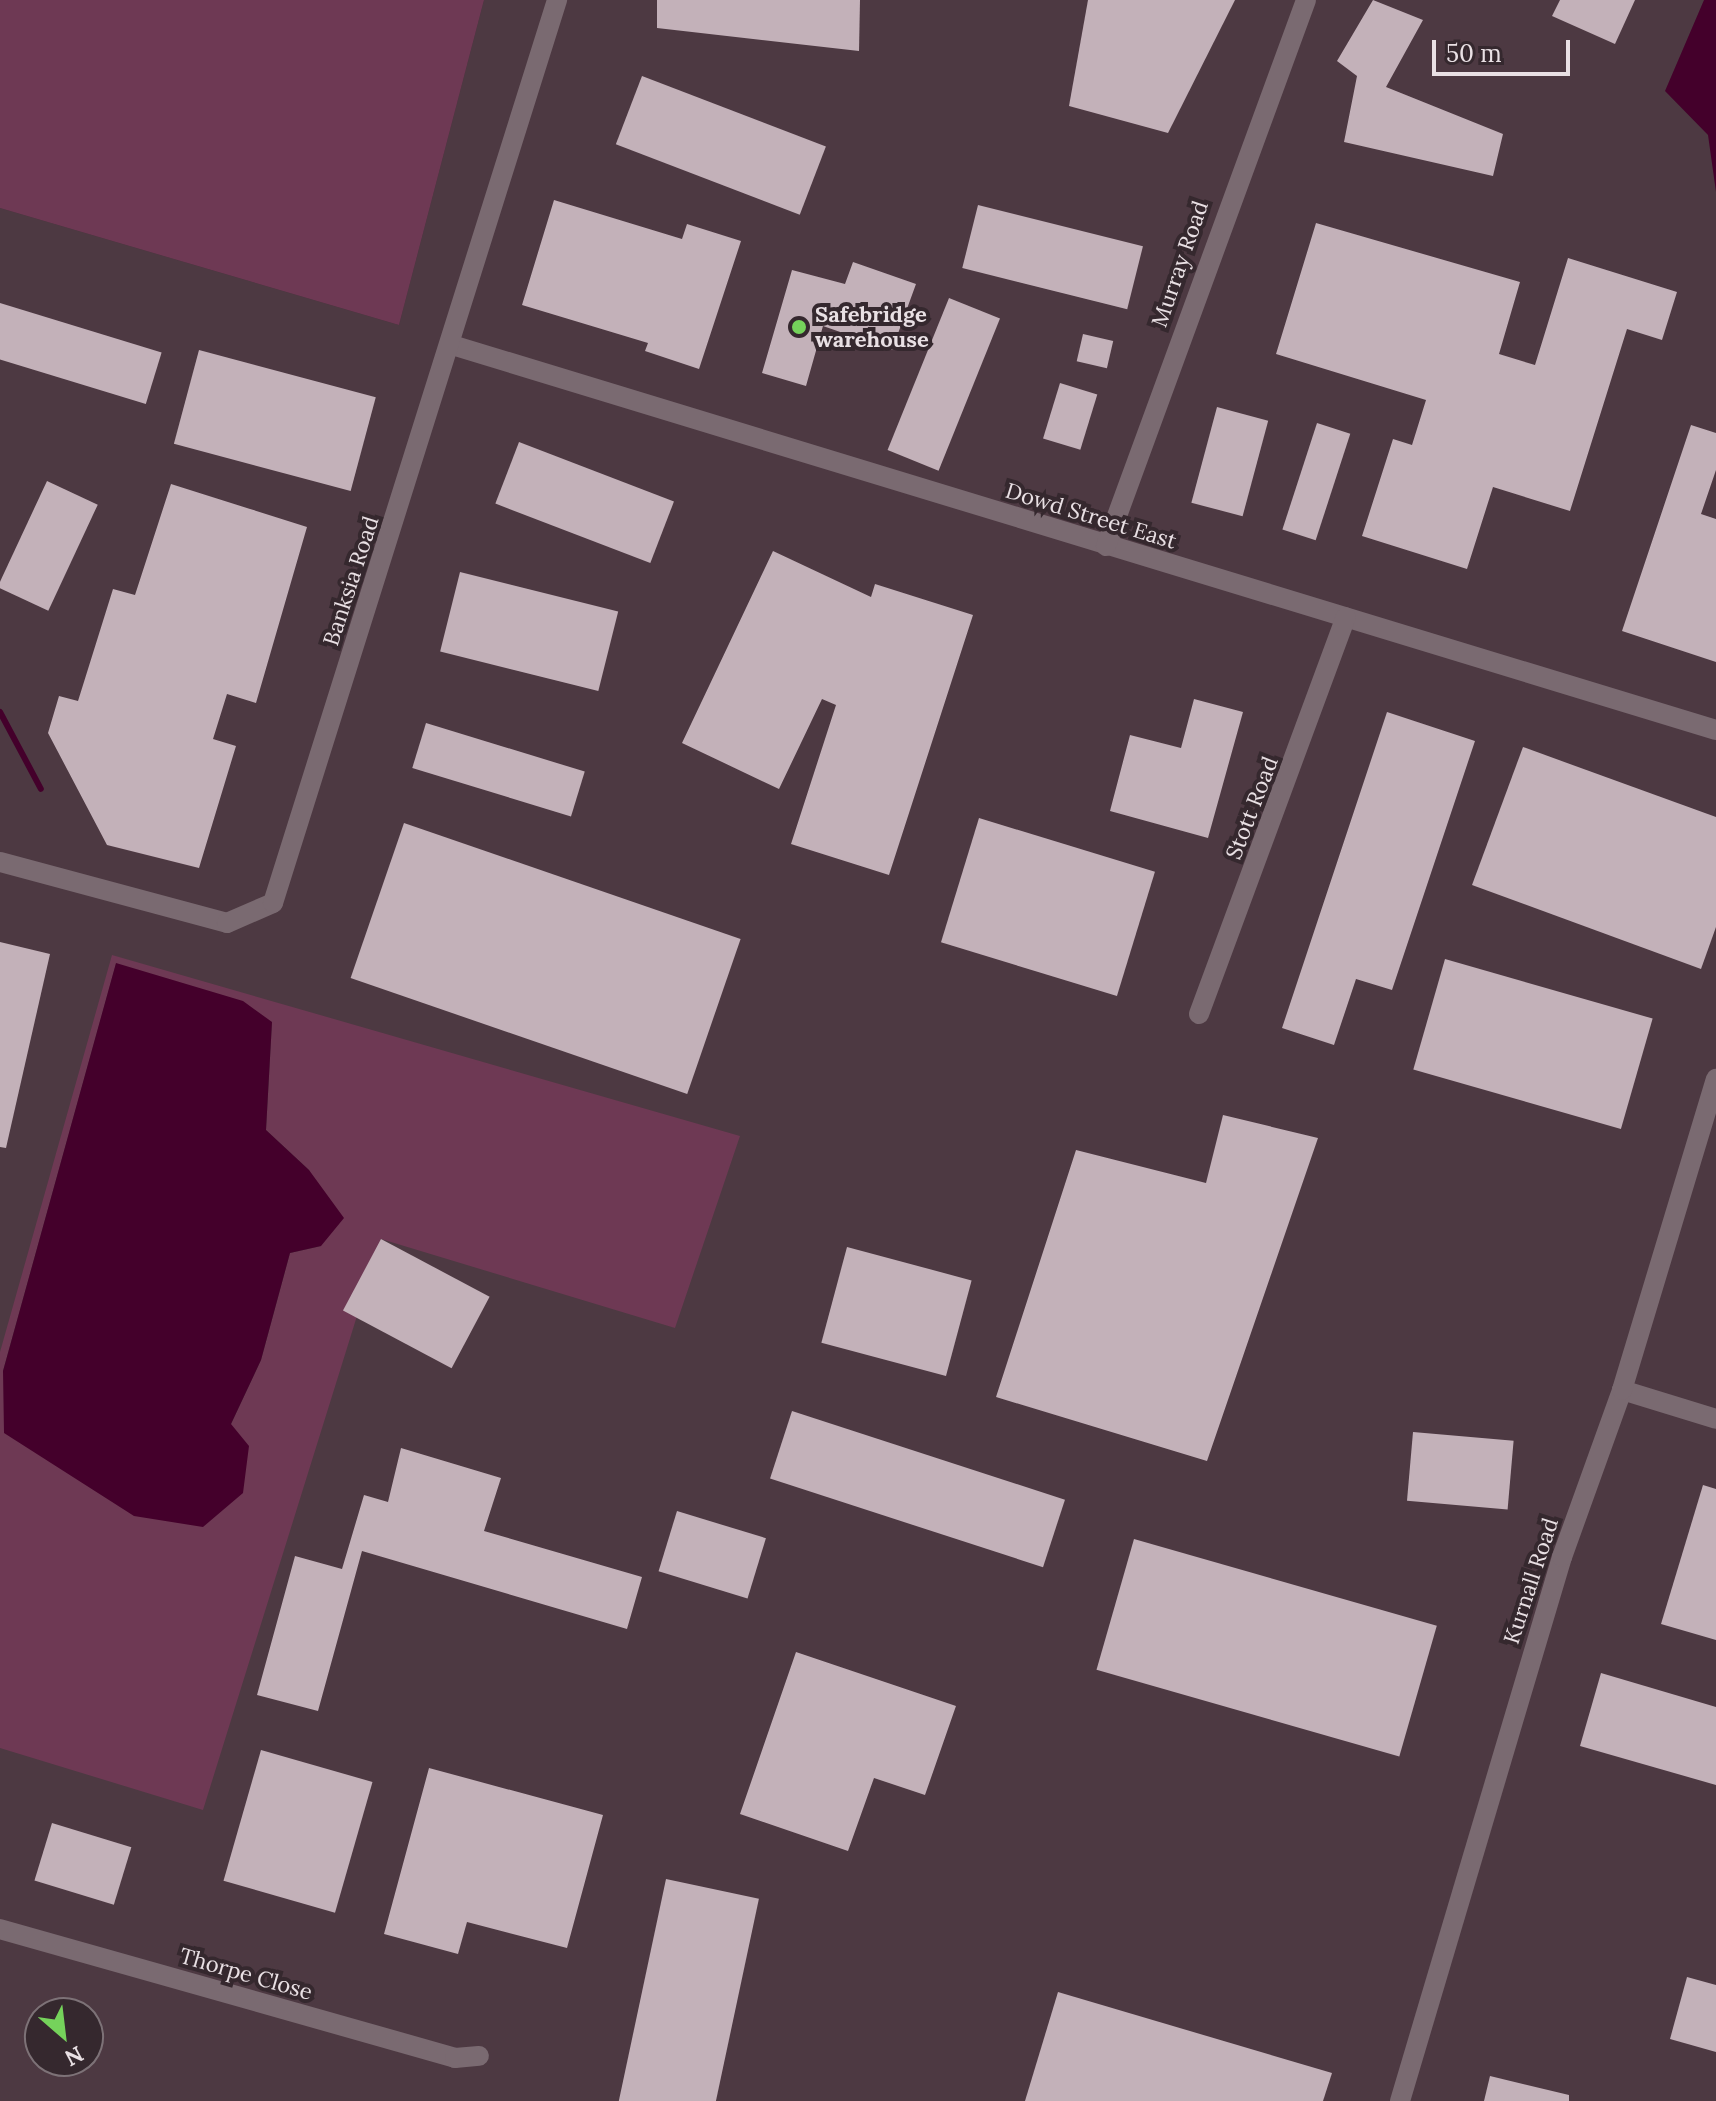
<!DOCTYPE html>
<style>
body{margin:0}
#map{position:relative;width:1716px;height:2101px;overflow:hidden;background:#403238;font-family:Lora,serif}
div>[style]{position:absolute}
.built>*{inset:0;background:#4d3942}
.green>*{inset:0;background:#6e3954}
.water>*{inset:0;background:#44002b}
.stream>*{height:6px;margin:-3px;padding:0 3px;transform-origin:3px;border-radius:3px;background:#44002b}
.building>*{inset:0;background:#c3b1b9;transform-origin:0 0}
.minor>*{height:20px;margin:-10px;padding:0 10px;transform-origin:10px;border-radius:10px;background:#7a6a71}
.dots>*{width:22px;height:22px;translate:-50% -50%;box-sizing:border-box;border:4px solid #35282e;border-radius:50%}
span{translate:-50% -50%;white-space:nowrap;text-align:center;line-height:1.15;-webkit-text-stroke:8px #35282e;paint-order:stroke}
.street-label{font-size:22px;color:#e9e0e4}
.poi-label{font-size:22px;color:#e9e0e4;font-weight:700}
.left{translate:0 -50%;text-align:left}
.north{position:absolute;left:24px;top:1997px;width:80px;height:80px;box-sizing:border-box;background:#35282e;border:2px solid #7d7277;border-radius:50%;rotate:152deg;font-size:22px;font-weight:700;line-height:32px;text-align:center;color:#e9e0e4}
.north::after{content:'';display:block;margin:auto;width:28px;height:36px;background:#75d25b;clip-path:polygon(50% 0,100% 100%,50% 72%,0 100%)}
.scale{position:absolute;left:1432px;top:40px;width:138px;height:36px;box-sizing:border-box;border:4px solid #e9e0e4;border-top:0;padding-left:10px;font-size:24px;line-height:28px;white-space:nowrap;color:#e9e0e4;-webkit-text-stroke:6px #35282e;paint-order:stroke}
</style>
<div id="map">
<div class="built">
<div style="clip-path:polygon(evenodd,484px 0,1716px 0,1716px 2101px,0 2101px,0 208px,399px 325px,484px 0,40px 2013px,88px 2013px,88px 2061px,40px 2061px,40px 2013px)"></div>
</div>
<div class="green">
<div style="clip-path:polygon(0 0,484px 0,399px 325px,0 208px)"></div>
<div style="clip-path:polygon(evenodd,112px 955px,740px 1136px,675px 1328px,381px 1239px,203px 1810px,0 1748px,0 1352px,112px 955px,116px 964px,272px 1022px,266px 1130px,309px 1170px,321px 1246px,290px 1253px,261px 1360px,231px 1424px,3px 1371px,116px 964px)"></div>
</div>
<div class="water">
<div style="clip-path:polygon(1704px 0,1716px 0,1716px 192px,1708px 135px,1665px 91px)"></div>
<div style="clip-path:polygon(116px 963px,243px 1001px,272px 1022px,266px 1130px,309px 1170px,344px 1218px,321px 1246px,290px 1253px,261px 1360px,231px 1424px,249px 1446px,243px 1493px,203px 1527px,134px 1516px,4px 1433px,3px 1371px)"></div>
</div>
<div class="stream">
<div style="left:0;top:712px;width:87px;rotate:62deg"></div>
</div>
<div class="building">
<div style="clip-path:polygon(657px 0,860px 0,859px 51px,657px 28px)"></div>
<div style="clip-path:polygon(1088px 0,1235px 0,1168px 133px,1069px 106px)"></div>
<div style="clip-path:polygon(1373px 0,1423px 20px,1386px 87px,1503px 134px,1493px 176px,1344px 142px,1357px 76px,1337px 61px)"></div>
<div style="clip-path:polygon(1560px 0,1635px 0,1615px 44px,1552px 16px)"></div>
<div style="left:642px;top:76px;width:197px;height:73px;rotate:21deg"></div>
<div style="clip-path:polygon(554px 200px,682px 239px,687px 224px,741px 241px,699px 369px,645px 351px,648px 343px,522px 305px)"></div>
<div style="left:978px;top:205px;width:170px;height:65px;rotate:14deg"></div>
<div style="clip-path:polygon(1316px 223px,1520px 282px,1499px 354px,1535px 365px,1568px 258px,1677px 292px,1662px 340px,1627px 329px,1570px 511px,1493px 487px,1467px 569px,1362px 536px,1393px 439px,1412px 445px,1426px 400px,1276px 354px)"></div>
<div style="clip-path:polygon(853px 262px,916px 284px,892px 350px,823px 326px,806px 386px,762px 373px,792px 270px,845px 284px)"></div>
<div style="left:949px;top:298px;width:55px;height:164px;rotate:22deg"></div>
<div style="left:0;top:303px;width:169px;height:54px;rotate:17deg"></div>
<div style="left:1083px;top:334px;width:31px;height:28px;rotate:13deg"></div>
<div style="left:199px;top:350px;width:183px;height:97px;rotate:15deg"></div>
<div style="left:1060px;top:383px;width:39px;height:58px;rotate:17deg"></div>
<div style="left:1217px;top:407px;width:53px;height:99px;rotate:15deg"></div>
<div style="left:1317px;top:423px;width:35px;height:112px;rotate:18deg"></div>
<div style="clip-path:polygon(1691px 425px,1716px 433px,1716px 470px,1701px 514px,1716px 519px,1716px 662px,1622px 631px)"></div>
<div style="left:519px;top:442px;width:166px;height:66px;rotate:21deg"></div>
<div style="left:47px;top:481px;width:56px;height:117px;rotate:25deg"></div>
<div style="clip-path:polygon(171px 484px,307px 527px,256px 703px,227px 694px,213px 739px,236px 746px,199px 868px,107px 845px,48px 733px,59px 696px,78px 701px,113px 589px,135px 595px)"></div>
<div style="clip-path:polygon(773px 551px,871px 597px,875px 584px,973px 615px,889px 875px,791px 844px,836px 705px,822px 699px,779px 789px,682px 743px)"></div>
<div style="left:460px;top:572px;width:163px;height:82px;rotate:14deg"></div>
<div style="clip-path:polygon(1194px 699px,1243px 712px,1208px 838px,1110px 811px,1130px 735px,1181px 748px)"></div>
<div style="clip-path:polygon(1387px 712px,1475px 741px,1392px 990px,1356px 979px,1334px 1045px,1282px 1028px)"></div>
<div style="left:426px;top:723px;width:166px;height:47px;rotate:17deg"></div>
<div style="clip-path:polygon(1523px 747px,1716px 817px,1716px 927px,1701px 969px,1472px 885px)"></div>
<div style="left:979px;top:818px;width:184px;height:130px;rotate:17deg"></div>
<div style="left:404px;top:823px;width:356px;height:164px;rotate:19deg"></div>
<div style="clip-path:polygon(0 942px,50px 954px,6px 1148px,0 1147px)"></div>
<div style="left:1445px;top:959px;width:216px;height:115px;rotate:16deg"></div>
<div style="clip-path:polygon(1223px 1115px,1318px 1138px,1207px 1461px,996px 1397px,1076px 1150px,1206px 1183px)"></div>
<div style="left:381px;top:1239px;width:123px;height:81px;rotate:28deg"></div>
<div style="left:847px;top:1247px;width:129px;height:99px;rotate:15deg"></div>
<div style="left:792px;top:1411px;width:287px;height:71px;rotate:18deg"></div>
<div style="left:1413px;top:1432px;width:101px;height:69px;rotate:5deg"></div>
<div style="clip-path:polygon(401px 1448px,501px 1478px,484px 1531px,642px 1577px,627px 1629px,362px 1551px,318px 1711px,257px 1695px,295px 1556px,342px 1569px,364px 1495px,388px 1502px)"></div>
<div style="clip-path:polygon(1703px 1485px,1716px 1489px,1716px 1640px,1661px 1624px)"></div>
<div style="left:677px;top:1511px;width:93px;height:63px;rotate:17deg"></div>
<div style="left:1134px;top:1539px;width:315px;height:136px;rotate:16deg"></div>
<div style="clip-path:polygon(796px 1652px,956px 1706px,925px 1795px,874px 1778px,848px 1851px,740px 1814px)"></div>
<div style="clip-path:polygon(1601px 1673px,1716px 1707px,1716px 1785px,1580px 1746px)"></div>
<div style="left:261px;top:1750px;width:116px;height:136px;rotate:16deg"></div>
<div style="clip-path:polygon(429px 1768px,603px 1815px,567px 1948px,467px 1922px,458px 1954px,384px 1934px)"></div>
<div style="left:52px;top:1823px;width:83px;height:60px;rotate:17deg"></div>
<div style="left:666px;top:1879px;width:95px;height:227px;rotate:12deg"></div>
<div style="clip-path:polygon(1687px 1977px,1716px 1985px,1716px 2052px,1670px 2039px)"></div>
<div style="clip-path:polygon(1058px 1992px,1332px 2073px,1323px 2101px,1025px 2101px)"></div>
<div style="clip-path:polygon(1490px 2076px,1569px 2095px,1569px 2101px,1484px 2101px)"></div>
</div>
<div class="minor">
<div style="left:452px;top:345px;width:1321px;rotate:16.94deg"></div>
<div style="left:1106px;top:546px;width:581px;rotate:-69.88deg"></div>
<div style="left:0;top:862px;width:235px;rotate:15deg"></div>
<div style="left:227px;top:923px;width:50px;rotate:-23.5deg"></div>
<div style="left:273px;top:903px;width:947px;rotate:-72.54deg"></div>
<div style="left:1199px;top:1014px;width:423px;rotate:-69.7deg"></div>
<div style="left:1622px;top:1390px;width:98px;rotate:17.1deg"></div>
<div style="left:0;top:1929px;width:473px;rotate:15.8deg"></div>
<div style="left:455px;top:2058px;width:24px;rotate:-5deg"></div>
<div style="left:1400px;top:2101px;width:568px;rotate:-73.42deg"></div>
<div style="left:1562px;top:1557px;width:177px;rotate:-70.2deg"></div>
<div style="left:1622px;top:1390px;width:325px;rotate:-73.2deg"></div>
</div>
<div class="dots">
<div style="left:799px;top:327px;background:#75d25b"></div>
</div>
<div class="street-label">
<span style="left:1180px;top:264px;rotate:-71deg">Murray Road</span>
<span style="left:1091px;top:516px;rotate:17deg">Dowd Street East</span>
<span style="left:351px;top:581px;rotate:-72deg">Banksia Road</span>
<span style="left:1252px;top:808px;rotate:-69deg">Stott Road</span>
<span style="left:1531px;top:1581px;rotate:-72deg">Kurnall Road</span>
<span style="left:246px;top:1974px;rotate:16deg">Thorpe Close</span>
</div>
<div class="poi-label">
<span class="left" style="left:815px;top:327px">Safebridge<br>warehouse</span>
</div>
<div class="north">N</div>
<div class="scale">50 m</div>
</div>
